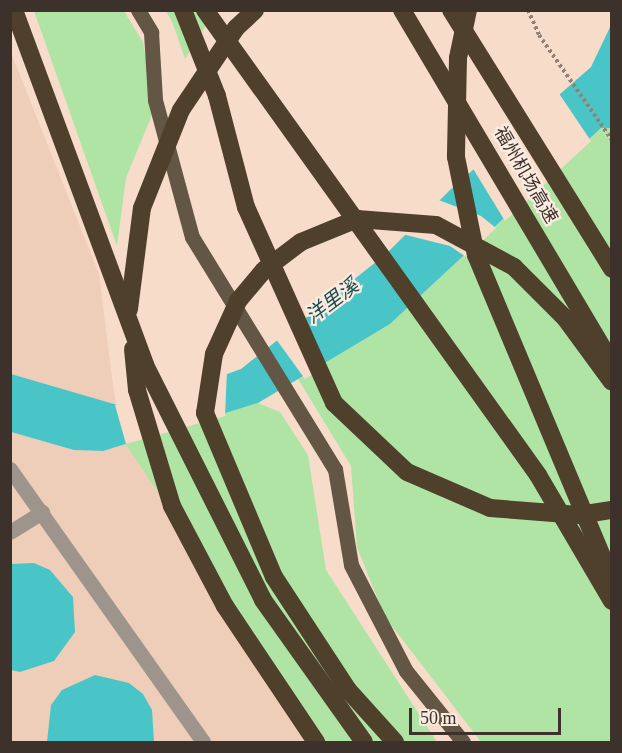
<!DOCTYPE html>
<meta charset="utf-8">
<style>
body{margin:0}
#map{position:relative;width:622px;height:753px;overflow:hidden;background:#f7dcca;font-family:"Times New Roman","Noto Sans SC",serif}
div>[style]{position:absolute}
.built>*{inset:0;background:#efceb9}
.green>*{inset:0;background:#b0e4a5}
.water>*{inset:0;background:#4ac5c7}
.pier>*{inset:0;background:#f7dcca}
.path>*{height:4px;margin-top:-2px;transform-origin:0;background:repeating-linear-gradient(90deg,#938074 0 3px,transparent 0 6px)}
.minor>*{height:15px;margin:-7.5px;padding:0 7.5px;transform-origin:7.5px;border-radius:7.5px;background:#9d958b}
.major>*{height:15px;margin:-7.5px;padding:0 7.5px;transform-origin:7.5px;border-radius:7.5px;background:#635644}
.highway>*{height:18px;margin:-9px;padding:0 9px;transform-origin:9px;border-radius:9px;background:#4f402c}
.highway-bridge>*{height:18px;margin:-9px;padding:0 9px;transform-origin:9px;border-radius:9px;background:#4f402c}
span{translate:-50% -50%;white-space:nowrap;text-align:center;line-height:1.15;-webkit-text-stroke:4.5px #fcebe1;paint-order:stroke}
.street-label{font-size:18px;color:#3d322b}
.water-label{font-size:20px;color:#194e4f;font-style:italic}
.frame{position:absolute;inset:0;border:12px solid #3d322b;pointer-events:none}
.scale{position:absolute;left:409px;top:708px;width:152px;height:27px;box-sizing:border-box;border:3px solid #3d322b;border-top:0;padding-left:8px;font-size:18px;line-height:21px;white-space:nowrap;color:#3d322b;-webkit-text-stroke:4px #fcebe1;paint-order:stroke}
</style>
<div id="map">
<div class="built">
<div style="clip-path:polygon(10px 50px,99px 274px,116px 408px,11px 374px)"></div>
<div style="clip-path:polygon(10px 432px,77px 450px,103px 451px,124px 442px,327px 742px,11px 742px)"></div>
</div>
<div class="green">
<div style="clip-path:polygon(34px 11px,124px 11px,143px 42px,154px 110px,126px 178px,117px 246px)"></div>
<div style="clip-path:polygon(166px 11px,215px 11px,185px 59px,173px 24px)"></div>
<div style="clip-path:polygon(601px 128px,611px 128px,611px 742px,481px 742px,385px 617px,357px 547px,351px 466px,298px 379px,390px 324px)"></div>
<div style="clip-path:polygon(258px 403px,280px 412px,308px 455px,326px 570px,437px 742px,327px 742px,124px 442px)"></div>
</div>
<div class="water">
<div style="clip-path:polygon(611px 25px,611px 128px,601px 128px,390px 324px,258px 403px,103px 451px,74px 450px,11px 432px,11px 374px,131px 409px,241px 369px,386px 254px,450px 190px,591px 67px)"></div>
<div style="clip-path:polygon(34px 563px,50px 570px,73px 597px,75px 632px,54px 661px,20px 672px,11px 670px,11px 564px)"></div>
<div style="clip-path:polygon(95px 675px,129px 683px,143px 694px,152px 710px,154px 742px,47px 742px,51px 705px,62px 690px)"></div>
</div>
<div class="pier">
<div style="clip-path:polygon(558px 92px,591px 141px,505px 221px,472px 167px)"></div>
<div style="clip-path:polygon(436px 199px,481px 216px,496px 228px,466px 257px,450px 246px,402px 234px)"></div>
<div style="clip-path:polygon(298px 321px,324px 367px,305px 379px,276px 339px)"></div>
<div style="clip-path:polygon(227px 371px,225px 416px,126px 444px,115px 405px,131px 405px)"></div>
</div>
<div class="path">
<div style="left:528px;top:10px;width:27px;rotate:66deg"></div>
<div style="left:539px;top:35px;width:128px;rotate:55.2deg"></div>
</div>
<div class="minor">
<div style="left:10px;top:469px;width:334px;rotate:54.7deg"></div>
<div style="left:10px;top:532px;width:38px;rotate:-32deg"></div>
</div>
<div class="major">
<div style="left:138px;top:10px;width:26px;rotate:59deg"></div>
<div style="left:151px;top:32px;width:68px;rotate:86.6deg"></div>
<div style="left:155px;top:100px;width:142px;rotate:74.9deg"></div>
<div style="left:192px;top:237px;width:273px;rotate:58.4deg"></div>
<div style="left:335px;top:469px;width:97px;rotate:80.5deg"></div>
<div style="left:351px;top:565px;width:119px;rotate:62.6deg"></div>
<div style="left:406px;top:671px;width:91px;rotate:51.2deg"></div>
</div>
<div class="highway">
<div style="left:183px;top:10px;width:92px;rotate:68.4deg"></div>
<div style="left:205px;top:10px;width:572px;rotate:54.39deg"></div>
<div style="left:538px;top:475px;width:146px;rotate:59.6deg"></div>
<div style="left:402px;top:10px;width:411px;rotate:59.3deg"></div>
<div style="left:451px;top:10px;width:305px;rotate:58.1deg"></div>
<div style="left:468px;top:10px;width:49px;rotate:101.8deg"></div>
<div style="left:458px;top:58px;width:99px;rotate:91.2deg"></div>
<div style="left:456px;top:157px;width:100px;rotate:78.5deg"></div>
<div style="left:476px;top:255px;width:347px;rotate:67.3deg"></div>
<div style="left:236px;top:28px;width:26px;rotate:-43deg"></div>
<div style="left:436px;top:225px;width:89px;rotate:28.3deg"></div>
<div style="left:514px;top:267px;width:72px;rotate:45deg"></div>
<div style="left:565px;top:318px;width:79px;rotate:53.7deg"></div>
</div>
<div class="highway-bridge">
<div style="left:14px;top:10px;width:378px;rotate:69.7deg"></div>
<div style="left:145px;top:365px;width:263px;rotate:63.3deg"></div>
<div style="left:263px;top:600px;width:174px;rotate:54.6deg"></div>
<div style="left:217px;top:96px;width:115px;rotate:75.4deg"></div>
<div style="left:246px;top:207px;width:215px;rotate:65.8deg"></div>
<div style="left:334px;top:403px;width:100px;rotate:43.4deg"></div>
<div style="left:407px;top:472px;width:90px;rotate:23.4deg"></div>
<div style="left:490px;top:508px;width:89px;rotate:4.5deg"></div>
<div style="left:579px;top:515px;width:33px;rotate:-9deg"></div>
<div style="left:129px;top:309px;width:102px;rotate:-82.7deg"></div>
<div style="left:142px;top:208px;width:105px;rotate:-68.3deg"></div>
<div style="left:181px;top:110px;width:99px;rotate:-56.1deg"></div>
<div style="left:133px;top:349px;width:41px;rotate:84.4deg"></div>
<div style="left:137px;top:390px;width:121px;rotate:73.2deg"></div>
<div style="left:172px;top:506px;width:113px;rotate:62.1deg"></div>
<div style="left:225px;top:606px;width:164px;rotate:56.2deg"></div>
<div style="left:395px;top:742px;width:70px;rotate:-132.1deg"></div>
<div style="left:348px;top:690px;width:135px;rotate:-123.2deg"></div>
<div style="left:274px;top:577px;width:178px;rotate:-112.8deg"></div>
<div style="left:205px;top:413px;width:60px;rotate:-81.3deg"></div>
<div style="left:214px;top:354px;width:58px;rotate:-65.6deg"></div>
<div style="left:238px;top:301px;width:40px;rotate:-50deg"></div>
<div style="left:264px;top:270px;width:46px;rotate:-37.1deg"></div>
<div style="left:301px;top:242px;width:61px;rotate:-22.3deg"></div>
<div style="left:357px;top:219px;width:79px;rotate:4.3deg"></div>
</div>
<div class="street-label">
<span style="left:526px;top:175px;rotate:60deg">福州机场高速</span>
</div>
<div class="water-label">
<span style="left:332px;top:301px;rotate:-37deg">洋里溪</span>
</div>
<div class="frame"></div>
<div class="scale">50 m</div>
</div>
